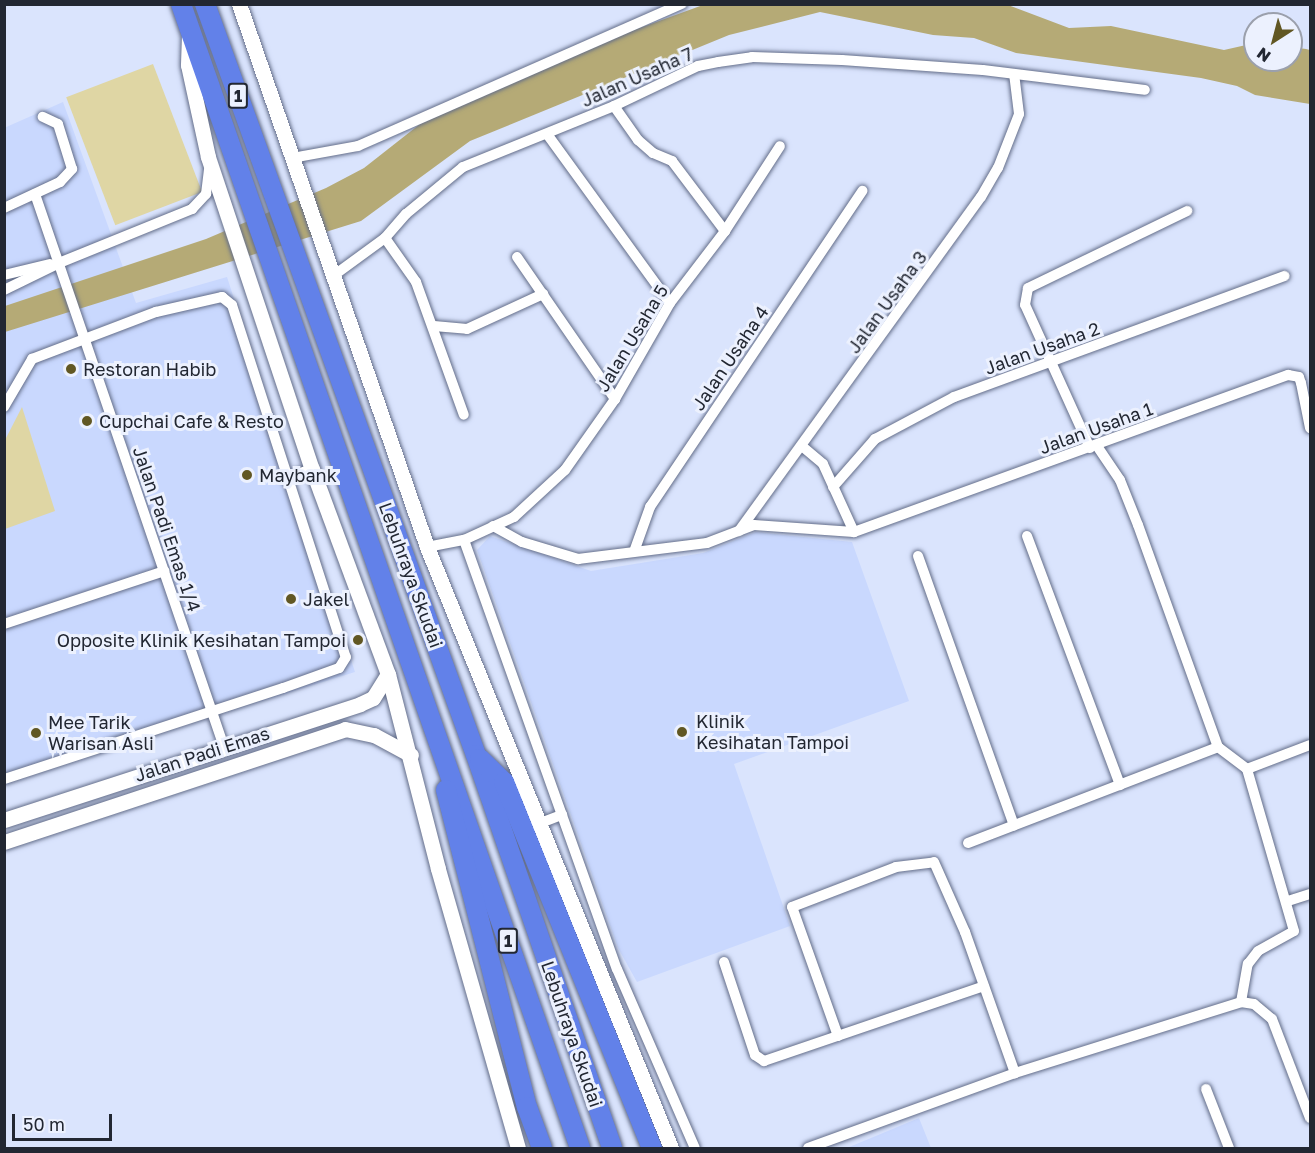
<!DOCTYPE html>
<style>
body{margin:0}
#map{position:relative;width:1315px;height:1153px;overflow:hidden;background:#dae4fd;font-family:"Golos Text",sans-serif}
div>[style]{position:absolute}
.built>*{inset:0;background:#c9d8fe}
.green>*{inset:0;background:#dfd6a4;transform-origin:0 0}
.water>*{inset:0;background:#b5aa76}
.roads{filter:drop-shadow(0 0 2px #636d89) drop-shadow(0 0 2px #636d89)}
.street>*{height:10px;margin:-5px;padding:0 5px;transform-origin:5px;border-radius:5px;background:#fff}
.secondary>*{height:15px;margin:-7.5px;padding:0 7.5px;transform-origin:7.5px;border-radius:7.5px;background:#fff}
.highway>*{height:20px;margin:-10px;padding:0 10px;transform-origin:10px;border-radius:10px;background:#6281e9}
.dots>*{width:16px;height:16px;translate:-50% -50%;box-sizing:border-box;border:3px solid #ecf1fe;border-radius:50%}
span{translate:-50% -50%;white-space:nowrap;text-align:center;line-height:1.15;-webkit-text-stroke:6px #ecf1fe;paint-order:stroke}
.shield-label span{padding:2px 4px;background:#ecf1fe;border:2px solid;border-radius:4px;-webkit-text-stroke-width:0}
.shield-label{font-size:16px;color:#222732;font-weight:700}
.street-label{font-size:18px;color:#222732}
.poi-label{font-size:18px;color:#222732}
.left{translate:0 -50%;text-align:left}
.right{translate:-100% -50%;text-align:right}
.frame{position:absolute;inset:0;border:6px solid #222732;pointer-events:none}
.north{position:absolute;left:1243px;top:12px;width:60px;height:60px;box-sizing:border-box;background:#ecf1fe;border:2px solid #9ba0ac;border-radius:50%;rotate:216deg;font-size:16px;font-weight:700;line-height:24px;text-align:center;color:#222732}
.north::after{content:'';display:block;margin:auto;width:21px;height:27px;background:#615723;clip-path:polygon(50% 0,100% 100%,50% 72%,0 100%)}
.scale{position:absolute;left:12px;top:1114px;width:100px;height:27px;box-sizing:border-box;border:3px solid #222732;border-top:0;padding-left:8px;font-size:18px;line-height:21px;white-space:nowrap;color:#222732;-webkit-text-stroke:4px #ecf1fe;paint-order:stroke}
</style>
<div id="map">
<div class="built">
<div style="clip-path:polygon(63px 102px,136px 303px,227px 277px,355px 672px,5px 781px,4px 128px)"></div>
<div style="clip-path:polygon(756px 532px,852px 542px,909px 701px,734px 764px,790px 926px,637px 982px,618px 948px,477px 550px,490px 536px,591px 571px,703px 553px)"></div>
<div style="clip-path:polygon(919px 1118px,931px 1148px,847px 1148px)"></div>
</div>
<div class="green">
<div style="left:153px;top:64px;width:137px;height:93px;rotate:69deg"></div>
<div style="clip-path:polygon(22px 407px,55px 511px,5px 529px,5px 440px)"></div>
</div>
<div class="water">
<div style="clip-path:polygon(703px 5px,1008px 5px,1069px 28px,1111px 26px,1224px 50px,1255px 43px,1255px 60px,1291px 60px,1291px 47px,1306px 49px,1310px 50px,1310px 104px,1255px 95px,1237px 86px,1201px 78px,1016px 53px,974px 38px,933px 35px,820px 12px,729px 35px,470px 141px,361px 221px,5px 332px,5px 306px,206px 239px,326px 188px,364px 168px,420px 124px,590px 46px)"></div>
</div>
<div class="roads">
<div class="street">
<div style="left:614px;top:106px;width:42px;rotate:54.8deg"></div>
<div style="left:638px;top:140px;width:20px;rotate:41deg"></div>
<div style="left:653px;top:153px;width:21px;rotate:23deg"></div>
<div style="left:672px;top:161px;width:88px;rotate:52.9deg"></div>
<div style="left:547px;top:134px;width:209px;rotate:54deg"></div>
<div style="left:292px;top:158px;width:67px;rotate:-10.3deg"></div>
<div style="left:358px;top:146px;width:354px;rotate:-23.7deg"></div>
<div style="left:35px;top:194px;width:584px;rotate:71.13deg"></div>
<div style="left:4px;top:208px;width:62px;rotate:-24.9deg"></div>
<div style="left:60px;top:182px;width:18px;rotate:-47deg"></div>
<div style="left:72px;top:169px;width:47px;rotate:-107.3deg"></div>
<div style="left:58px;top:124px;width:17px;rotate:-155deg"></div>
<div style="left:385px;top:238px;width:54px;rotate:54.8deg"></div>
<div style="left:416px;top:282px;width:141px;rotate:70.2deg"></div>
<div style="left:517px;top:257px;width:173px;rotate:55.4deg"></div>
<div style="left:4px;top:275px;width:47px;rotate:-13.4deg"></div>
<div style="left:333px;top:276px;width:64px;rotate:-36.2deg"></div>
<div style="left:385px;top:238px;width:32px;rotate:-49deg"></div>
<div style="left:406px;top:214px;width:74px;rotate:-39.5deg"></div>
<div style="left:463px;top:167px;width:163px;rotate:-22deg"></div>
<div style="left:614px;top:106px;width:93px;rotate:-25.5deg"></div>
<div style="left:698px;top:66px;width:20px;rotate:-11deg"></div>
<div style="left:718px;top:62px;width:34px;rotate:-8deg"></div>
<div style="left:752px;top:57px;width:90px;rotate:1.9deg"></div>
<div style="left:842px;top:60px;width:141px;rotate:4.1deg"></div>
<div style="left:983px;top:70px;width:163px;rotate:7deg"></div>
<div style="left:4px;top:290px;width:61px;rotate:-26.1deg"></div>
<div style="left:59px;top:263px;width:144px;rotate:-22.1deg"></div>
<div style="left:192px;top:209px;width:21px;rotate:-47deg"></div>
<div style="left:206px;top:194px;width:26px;rotate:-83deg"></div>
<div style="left:434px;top:326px;width:33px;rotate:5deg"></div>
<div style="left:467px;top:329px;width:84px;rotate:-24.7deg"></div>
<div style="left:4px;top:407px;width:56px;rotate:-59.7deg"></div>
<div style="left:32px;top:359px;width:133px;rotate:-20.8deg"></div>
<div style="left:156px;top:312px;width:68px;rotate:-12.8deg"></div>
<div style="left:222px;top:297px;width:13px;rotate:39deg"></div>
<div style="left:232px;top:305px;width:370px;rotate:72.1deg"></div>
<div style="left:346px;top:657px;width:13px;rotate:122deg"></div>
<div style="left:339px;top:668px;width:59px;rotate:160.3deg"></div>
<div style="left:283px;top:688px;width:293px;rotate:161.9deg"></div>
<div style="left:1097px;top:446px;width:41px;rotate:55.9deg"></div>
<div style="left:1120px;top:480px;width:48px;rotate:68.2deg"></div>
<div style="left:1138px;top:525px;width:236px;rotate:70.2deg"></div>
<div style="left:1218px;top:747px;width:36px;rotate:37deg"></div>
<div style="left:803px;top:447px;width:26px;rotate:40deg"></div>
<div style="left:823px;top:464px;width:75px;rotate:65.5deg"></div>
<div style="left:1090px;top:448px;width:157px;rotate:-114.4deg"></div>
<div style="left:1025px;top:305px;width:17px;rotate:-80deg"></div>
<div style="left:1028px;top:288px;width:177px;rotate:-25.8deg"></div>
<div style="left:285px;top:478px;width:28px;rotate:-18deg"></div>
<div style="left:833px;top:487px;width:64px;rotate:-48.8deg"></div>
<div style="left:875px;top:439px;width:89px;rotate:-28deg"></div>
<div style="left:954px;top:397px;width:352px;rotate:-20.1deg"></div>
<div style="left:493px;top:526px;width:33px;rotate:29deg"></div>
<div style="left:522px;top:542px;width:59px;rotate:16.9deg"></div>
<div style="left:578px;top:559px;width:130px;rotate:-7.1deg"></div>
<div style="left:707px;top:543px;width:50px;rotate:-21deg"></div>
<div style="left:754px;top:525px;width:100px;rotate:4deg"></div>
<div style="left:854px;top:532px;width:462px;rotate:-19.9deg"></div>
<div style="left:1288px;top:375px;width:11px;rotate:10deg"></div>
<div style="left:1299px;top:377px;width:6px;rotate:72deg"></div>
<div style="left:1301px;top:383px;width:46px;rotate:78.7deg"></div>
<div style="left:739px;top:531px;width:412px;rotate:-54.1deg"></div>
<div style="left:981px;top:197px;width:34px;rotate:-60deg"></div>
<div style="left:998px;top:168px;width:58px;rotate:-68.7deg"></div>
<div style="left:1019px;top:114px;width:39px;rotate:-97deg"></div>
<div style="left:1027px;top:536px;width:266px;rotate:69.5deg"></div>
<div style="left:464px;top:540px;width:455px;rotate:70.4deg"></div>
<div style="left:617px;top:969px;width:195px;rotate:66.5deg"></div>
<div style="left:427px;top:547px;width:38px;rotate:-11deg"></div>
<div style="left:464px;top:540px;width:55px;rotate:-24.7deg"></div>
<div style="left:514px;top:517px;width:69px;rotate:-42.7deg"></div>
<div style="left:565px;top:470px;width:87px;rotate:-54.8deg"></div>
<div style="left:615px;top:399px;width:111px;rotate:-60.2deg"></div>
<div style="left:670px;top:303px;width:91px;rotate:-52.6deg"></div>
<div style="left:725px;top:231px;width:101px;rotate:-57.1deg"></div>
<div style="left:635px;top:549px;width:45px;rotate:-70.3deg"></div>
<div style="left:650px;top:507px;width:381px;rotate:-56.1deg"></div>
<div style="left:918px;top:556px;width:286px;rotate:70.4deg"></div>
<div style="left:4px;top:624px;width:169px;rotate:-18.3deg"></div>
<div style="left:538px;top:824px;width:26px;rotate:-21deg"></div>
<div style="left:968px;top:843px;width:268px;rotate:-21deg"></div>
<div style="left:1288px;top:901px;width:23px;rotate:-18deg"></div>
<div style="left:724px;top:962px;width:98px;rotate:71.6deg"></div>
<div style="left:755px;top:1055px;width:11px;rotate:34deg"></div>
<div style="left:764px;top:1061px;width:232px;rotate:-18.8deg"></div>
<div style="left:1241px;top:1002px;width:39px;rotate:-80deg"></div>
<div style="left:1248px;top:964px;width:16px;rotate:-52deg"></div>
<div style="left:1258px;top:951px;width:41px;rotate:-29.1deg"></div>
<div style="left:1294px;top:931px;width:169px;rotate:-106.2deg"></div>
<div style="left:1247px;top:769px;width:67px;rotate:-20.9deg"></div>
<div style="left:838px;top:1036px;width:137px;rotate:-109.6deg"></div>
<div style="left:792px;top:907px;width:111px;rotate:-21deg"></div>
<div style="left:896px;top:867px;width:38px;rotate:-7deg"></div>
<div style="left:934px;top:862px;width:77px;rotate:66.1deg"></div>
<div style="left:965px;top:932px;width:150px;rotate:70.5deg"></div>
<div style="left:1206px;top:1089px;width:63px;rotate:68.7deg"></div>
<div style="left:808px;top:1148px;width:220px;rotate:-19.9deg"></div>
<div style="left:1015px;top:1073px;width:237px;rotate:-17.4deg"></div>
<div style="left:1241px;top:1002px;width:13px;rotate:9deg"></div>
<div style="left:1254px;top:1004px;width:23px;rotate:40deg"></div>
<div style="left:1272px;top:1019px;width:106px;rotate:69deg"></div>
</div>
<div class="secondary">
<div style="left:239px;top:4px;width:575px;rotate:70.9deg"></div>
<div style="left:427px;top:547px;width:649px;rotate:67.9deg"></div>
<div style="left:189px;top:35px;width:30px;rotate:92deg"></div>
<div style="left:188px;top:65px;width:94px;rotate:77.7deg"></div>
<div style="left:208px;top:157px;width:329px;rotate:71.6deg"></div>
<div style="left:312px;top:469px;width:219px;rotate:69.7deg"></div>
<div style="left:388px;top:674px;width:201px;rotate:75.6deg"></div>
<div style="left:438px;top:869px;width:290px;rotate:74deg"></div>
<div style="left:4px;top:820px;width:374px;rotate:-18deg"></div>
<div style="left:360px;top:704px;width:14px;rotate:-25deg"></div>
<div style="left:373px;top:698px;width:28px;rotate:-58deg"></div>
<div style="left:4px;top:842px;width:359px;rotate:-18.3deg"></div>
<div style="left:345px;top:729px;width:30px;rotate:12deg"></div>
<div style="left:374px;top:735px;width:42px;rotate:28.4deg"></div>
</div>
<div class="highway">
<div style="left:181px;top:4px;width:1212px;rotate:70.77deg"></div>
<div style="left:205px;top:4px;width:798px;rotate:70.16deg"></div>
<div style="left:476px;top:755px;width:416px;rotate:70.9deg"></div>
<div style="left:480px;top:759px;width:33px;rotate:44deg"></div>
<div style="left:504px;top:782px;width:395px;rotate:68deg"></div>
<div style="left:446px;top:790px;width:327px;rotate:75.7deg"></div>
<div style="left:527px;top:1107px;width:44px;rotate:69.9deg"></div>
</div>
</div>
<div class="dots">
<div style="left:71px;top:369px;background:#615723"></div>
<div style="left:87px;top:421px;background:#615723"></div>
<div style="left:247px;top:475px;background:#615723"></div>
<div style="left:291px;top:599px;background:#615723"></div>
<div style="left:358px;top:640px;background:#615723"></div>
<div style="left:682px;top:732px;background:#615723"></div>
<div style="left:36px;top:733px;background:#615723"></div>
</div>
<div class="shield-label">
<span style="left:238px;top:96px">1</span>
<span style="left:508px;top:941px">1</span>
</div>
<div class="street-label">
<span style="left:637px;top:77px;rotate:-24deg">Jalan Usaha 7</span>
<span style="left:887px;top:302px;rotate:-54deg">Jalan Usaha 3</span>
<span style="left:632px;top:338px;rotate:-59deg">Jalan Usaha 5</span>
<span style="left:1042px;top:348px;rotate:-20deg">Jalan Usaha 2</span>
<span style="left:730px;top:358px;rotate:-56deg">Jalan Usaha 4</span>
<span style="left:1096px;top:428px;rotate:-20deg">Jalan Usaha 1</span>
<span style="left:167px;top:529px;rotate:71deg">Jalan Padi Emas 1/4</span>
<span style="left:411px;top:575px;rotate:70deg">Lebuhraya Skudai</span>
<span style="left:202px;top:754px;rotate:-18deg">Jalan Padi Emas</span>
<span style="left:572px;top:1034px;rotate:71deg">Lebuhraya Skudai</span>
</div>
<div class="poi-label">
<span class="left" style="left:83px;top:369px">Restoran Habib</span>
<span class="left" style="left:99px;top:421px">Cupchai Cafe &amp; Resto</span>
<span class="left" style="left:259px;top:475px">Maybank</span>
<span class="left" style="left:303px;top:599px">Jakel</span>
<span class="right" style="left:346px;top:640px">Opposite Klinik Kesihatan Tampoi</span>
<span class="left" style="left:696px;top:732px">Klinik<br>Kesihatan Tampoi</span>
<span class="left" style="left:48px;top:733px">Mee Tarik<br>Warisan Asli</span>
</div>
<div class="frame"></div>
<div class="north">N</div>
<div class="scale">50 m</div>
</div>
